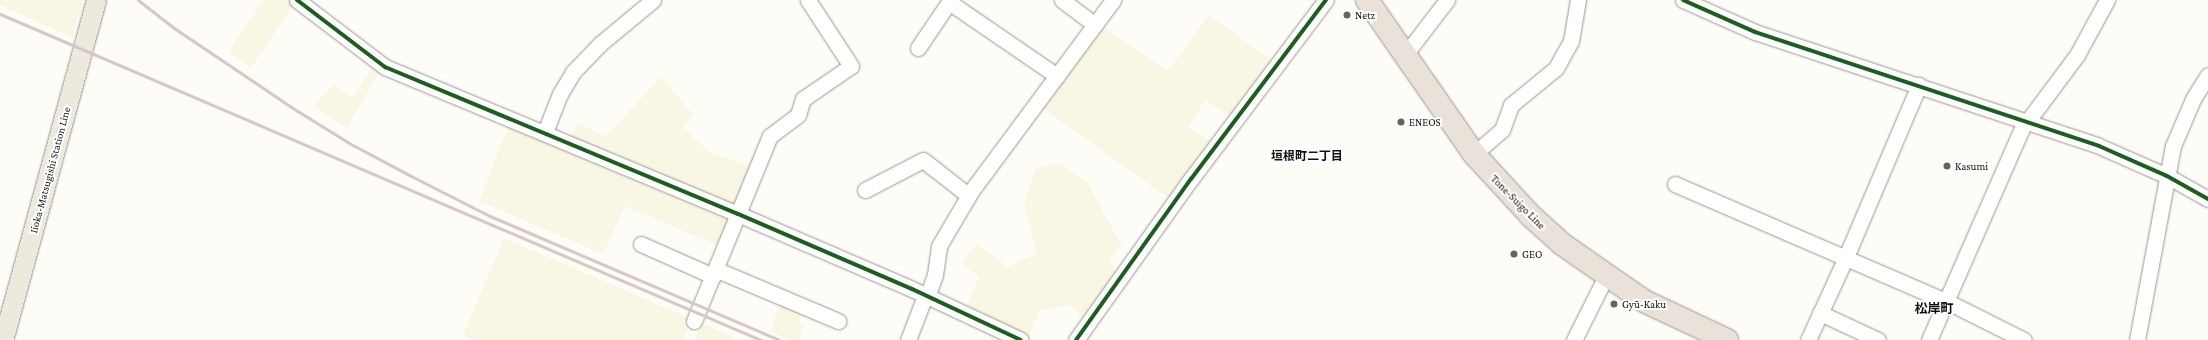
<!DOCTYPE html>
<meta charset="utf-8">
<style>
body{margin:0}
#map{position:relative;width:2208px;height:340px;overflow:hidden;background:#fdfcf7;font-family:"Crimson Pro","Noto Sans JP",serif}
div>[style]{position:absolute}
.farmland>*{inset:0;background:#f9f7e4}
.roads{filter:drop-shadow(0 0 1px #979795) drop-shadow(0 0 1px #979795)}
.minor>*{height:15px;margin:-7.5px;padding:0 7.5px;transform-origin:7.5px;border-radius:7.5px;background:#fffffe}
.major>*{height:19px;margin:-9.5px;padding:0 9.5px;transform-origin:9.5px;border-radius:9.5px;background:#ede9dc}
.highway>*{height:22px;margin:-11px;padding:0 11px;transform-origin:11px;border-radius:11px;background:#eae1d8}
.rail>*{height:3px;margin:-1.5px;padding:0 1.5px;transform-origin:1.5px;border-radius:1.5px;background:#d9c6c7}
.cycleway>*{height:4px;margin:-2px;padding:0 2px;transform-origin:2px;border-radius:2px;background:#1b5e20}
.dots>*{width:11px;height:11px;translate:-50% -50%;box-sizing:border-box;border:2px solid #fff;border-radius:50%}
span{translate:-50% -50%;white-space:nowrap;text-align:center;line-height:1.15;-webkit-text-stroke:4px #fff;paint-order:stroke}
.poi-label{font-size:11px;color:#111}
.left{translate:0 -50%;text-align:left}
.street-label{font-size:11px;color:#111}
.neighbourhood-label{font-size:12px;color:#111;font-weight:700}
.quarter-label{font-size:13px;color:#111;font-weight:700}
</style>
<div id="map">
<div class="farmland">
<div style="clip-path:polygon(0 0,84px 0,72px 37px,0 5px)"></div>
<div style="clip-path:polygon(264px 0,290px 0,294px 3px,251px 68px,228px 52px)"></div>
<div style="clip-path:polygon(1209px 15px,1273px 61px,1233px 118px,1205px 100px,1188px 128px,1213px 142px,1172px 201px,1040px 106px,1100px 26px,1168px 71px)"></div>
<div style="clip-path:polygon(375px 63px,382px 67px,347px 128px,314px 106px,333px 84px,352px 98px)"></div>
<div style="clip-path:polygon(661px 77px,693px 114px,683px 127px,710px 153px,749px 166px,736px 206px,570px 138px,578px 124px,606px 136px)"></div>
<div style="clip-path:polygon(508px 126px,732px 221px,721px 247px,625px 206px,603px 254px,479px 201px)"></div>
<div style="clip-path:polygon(1059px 163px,1087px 182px,1121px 244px,1110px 259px,1117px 275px,1085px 323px,1070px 305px,1039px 311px,1029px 337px,965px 309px,979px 277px,961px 264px,977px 244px,1007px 267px,1037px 253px,1024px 205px,1035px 169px)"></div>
<div style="clip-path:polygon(504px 238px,692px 319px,682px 340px,475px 340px,463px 335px)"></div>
<div style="clip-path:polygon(781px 304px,802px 311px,799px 323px,804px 325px,799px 340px,791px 340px,770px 331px)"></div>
<div style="clip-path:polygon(702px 323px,739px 340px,694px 340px)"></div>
</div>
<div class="roads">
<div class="minor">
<div style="left:297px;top:0;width:111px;rotate:37.3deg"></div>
<div style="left:385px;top:67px;width:382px;rotate:22.6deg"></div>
<div style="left:738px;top:214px;width:189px;rotate:23.3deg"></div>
<div style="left:912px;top:289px;width:120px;rotate:25.1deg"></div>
<div style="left:1062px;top:0;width:41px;rotate:37.1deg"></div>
<div style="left:1683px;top:0;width:79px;rotate:24deg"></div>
<div style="left:1755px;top:32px;width:362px;rotate:18.3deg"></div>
<div style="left:2099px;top:146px;width:74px;rotate:23.8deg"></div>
<div style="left:2167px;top:176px;width:47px;rotate:29.3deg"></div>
<div style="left:918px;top:48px;width:55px;rotate:-56deg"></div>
<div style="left:949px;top:2px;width:131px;rotate:34.4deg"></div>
<div style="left:1404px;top:56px;width:71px;rotate:-52.5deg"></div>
<div style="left:2027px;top:122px;width:84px;rotate:-53.3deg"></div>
<div style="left:2077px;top:55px;width:63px;rotate:-61.4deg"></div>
<div style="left:545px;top:132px;width:41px;rotate:-68.5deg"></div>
<div style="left:560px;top:94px;width:26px;rotate:-59deg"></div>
<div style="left:573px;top:72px;width:39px;rotate:-46deg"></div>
<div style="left:600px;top:44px;width:69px;rotate:-39.7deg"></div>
<div style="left:1474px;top:154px;width:37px;rotate:-41deg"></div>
<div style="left:1502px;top:130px;width:27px;rotate:-70deg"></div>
<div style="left:1511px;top:105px;width:58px;rotate:-39.4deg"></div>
<div style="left:1556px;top:68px;width:31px;rotate:-61deg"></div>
<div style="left:1571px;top:41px;width:42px;rotate:-80.3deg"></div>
<div style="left:1675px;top:184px;width:295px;rotate:23.4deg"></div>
<div style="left:1946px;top:301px;width:87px;rotate:26.6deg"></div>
<div style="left:865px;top:190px;width:65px;rotate:-27.3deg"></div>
<div style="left:923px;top:160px;width:58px;rotate:38deg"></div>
<div style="left:641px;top:244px;width:79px;rotate:24deg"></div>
<div style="left:715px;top:269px;width:134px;rotate:22.9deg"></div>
<div style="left:927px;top:297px;width:23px;rotate:-70deg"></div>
<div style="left:935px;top:275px;width:29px;rotate:-82deg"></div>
<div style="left:939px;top:246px;width:65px;rotate:-59.5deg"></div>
<div style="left:972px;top:190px;width:237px;rotate:-53.4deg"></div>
<div style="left:1820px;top:313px;width:64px;rotate:25deg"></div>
<div style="left:694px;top:321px;width:200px;rotate:-67.7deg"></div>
<div style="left:770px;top:136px;width:35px;rotate:-37deg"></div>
<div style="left:798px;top:115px;width:17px;rotate:-73deg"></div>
<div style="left:803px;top:99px;width:58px;rotate:-34.5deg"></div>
<div style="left:851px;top:66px;width:79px;rotate:-123.1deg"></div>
<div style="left:908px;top:340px;width:47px;rotate:-68.9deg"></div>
<div style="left:1076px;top:340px;width:198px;rotate:-54.5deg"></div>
<div style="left:1191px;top:179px;width:224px;rotate:-53deg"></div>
<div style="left:1574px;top:340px;width:72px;rotate:-63.4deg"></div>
<div style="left:1808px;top:340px;width:91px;rotate:-65.4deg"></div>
<div style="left:1846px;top:257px;width:187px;rotate:-67deg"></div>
<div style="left:1929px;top:340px;width:239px;rotate:-66.3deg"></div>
<div style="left:2137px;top:340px;width:197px;rotate:-79.5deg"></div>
<div style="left:2173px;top:146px;width:51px;rotate:-66.9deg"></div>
<div style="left:2193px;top:99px;width:28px;rotate:-58deg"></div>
</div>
<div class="major">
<div style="left:3px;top:340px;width:352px;rotate:-74.7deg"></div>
</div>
<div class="highway">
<div style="left:1367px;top:0;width:188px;rotate:55.2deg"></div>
<div style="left:1474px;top:154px;width:84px;rotate:47.4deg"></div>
<div style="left:1531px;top:216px;width:42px;rotate:42.1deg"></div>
<div style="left:1562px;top:244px;width:100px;rotate:34.8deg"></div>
<div style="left:1644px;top:301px;width:92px;rotate:25.2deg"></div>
</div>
</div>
<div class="rail">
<div style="left:138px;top:0;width:46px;rotate:37.9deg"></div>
<div style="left:174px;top:28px;width:141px;rotate:34deg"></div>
<div style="left:291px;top:107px;width:68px;rotate:31.8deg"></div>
<div style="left:349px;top:143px;width:70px;rotate:28deg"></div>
<div style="left:411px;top:176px;width:89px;rotate:26.9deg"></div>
<div style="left:490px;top:216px;width:314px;rotate:23.2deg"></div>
<div style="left:0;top:14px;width:828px;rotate:23.19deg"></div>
</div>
<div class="cycleway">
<div style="left:297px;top:0;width:111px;rotate:37.3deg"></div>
<div style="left:385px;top:67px;width:382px;rotate:22.6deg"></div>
<div style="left:738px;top:214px;width:189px;rotate:23.3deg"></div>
<div style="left:912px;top:289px;width:120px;rotate:25.1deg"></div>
<div style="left:1683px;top:0;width:79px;rotate:24deg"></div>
<div style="left:1755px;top:32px;width:362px;rotate:18.3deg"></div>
<div style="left:2099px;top:146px;width:74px;rotate:23.8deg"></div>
<div style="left:2167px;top:176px;width:47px;rotate:29.3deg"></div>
<div style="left:1076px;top:340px;width:198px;rotate:-54.5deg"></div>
<div style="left:1191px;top:179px;width:224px;rotate:-53deg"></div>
</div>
<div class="dots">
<div style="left:1347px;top:15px;background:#646362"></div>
<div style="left:1401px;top:122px;background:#646362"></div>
<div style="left:1947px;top:166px;background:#646362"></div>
<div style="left:1514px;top:254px;background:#646362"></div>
<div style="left:1614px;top:304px;background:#646362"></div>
</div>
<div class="poi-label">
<span class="left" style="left:1355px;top:15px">Netz</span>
<span class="left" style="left:1409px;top:122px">ENEOS</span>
<span class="left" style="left:1955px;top:166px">Kasumi</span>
<span class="left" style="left:1522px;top:254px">GEO</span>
<span class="left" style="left:1622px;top:304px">Gyū-Kaku</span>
</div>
<div class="street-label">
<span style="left:50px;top:170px;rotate:-75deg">Iioka-Matsugishi Station Line</span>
<span style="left:1518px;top:202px;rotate:45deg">Tone-Suigo Line</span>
</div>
<div class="neighbourhood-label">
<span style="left:1307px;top:157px">垣根町二丁目</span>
</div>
<div class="quarter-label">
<span style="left:1934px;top:309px">松岸町</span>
</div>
</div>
